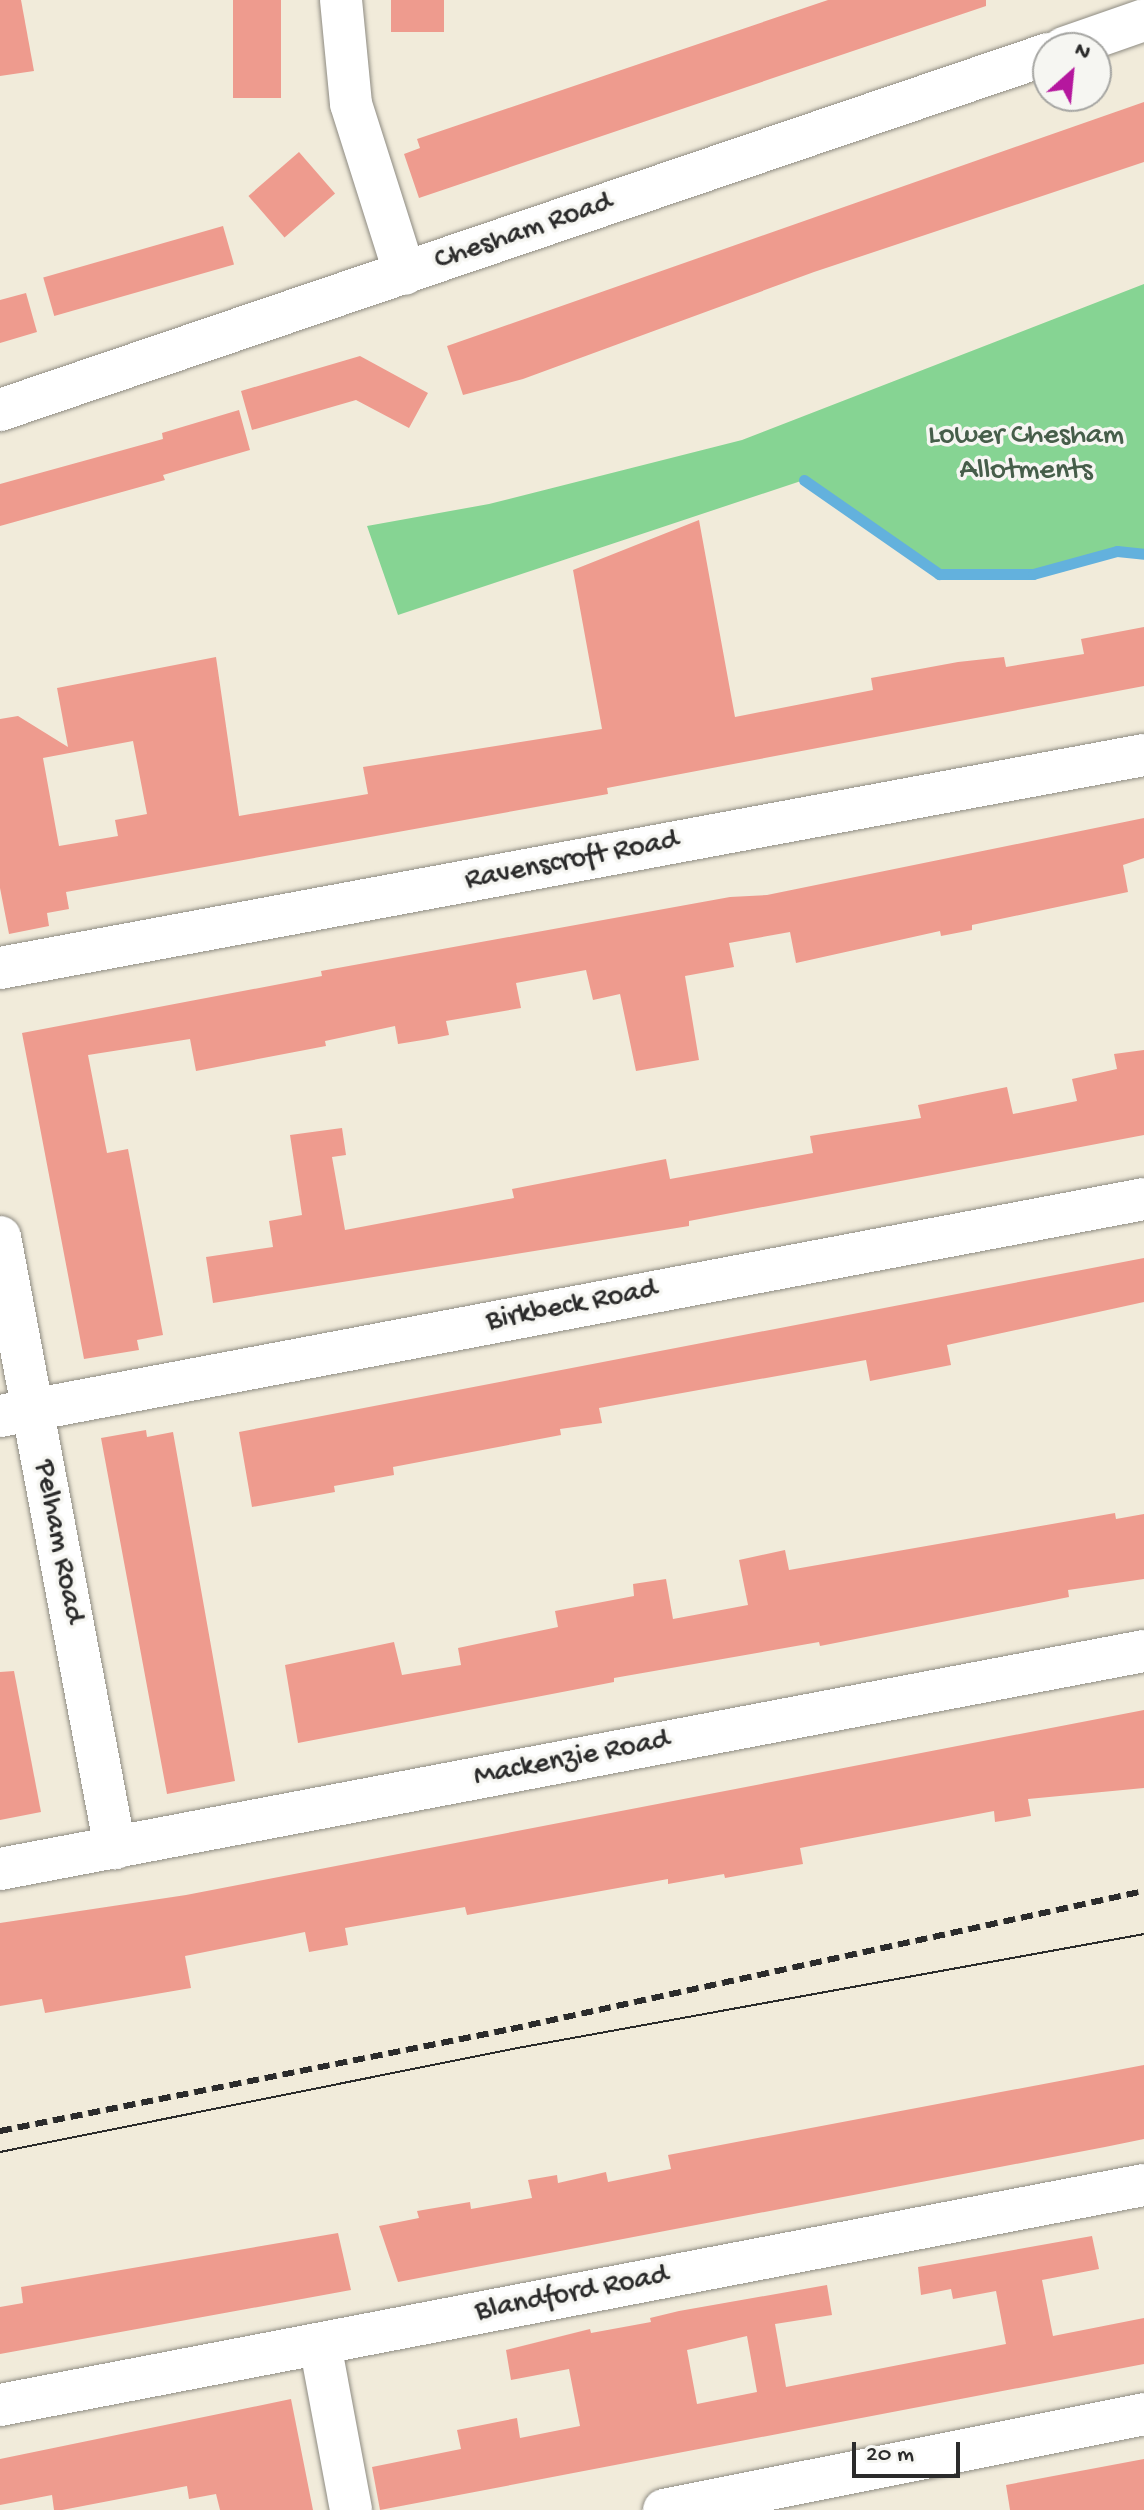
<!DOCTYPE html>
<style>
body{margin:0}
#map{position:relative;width:1144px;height:2510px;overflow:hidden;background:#f1ebda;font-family:"Gochi Hand",sans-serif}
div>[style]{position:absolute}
.green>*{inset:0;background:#86d493}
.stream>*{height:11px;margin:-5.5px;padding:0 5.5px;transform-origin:5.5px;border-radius:5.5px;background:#63b1dd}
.building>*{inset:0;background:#ee9b8e;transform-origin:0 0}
.roads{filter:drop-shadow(0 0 2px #8e8b82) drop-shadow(0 0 2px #8e8b82)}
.minor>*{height:42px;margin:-21px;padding:0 21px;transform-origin:21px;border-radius:21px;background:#fff}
.tram>*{height:2px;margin:-1px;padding:0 1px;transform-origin:1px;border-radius:1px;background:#2b2b2b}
.rail>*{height:6px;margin-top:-3px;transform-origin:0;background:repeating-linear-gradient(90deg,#2b2b2b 0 12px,transparent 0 18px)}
span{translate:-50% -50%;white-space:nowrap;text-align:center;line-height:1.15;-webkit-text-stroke:7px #f6f6f2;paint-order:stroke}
.street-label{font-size:30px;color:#2b2b2b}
.park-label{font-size:30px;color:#465e4a}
.north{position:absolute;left:1032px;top:32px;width:80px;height:80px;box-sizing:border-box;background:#f6f6f2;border:2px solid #a5a5a2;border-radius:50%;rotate:27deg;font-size:22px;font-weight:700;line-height:32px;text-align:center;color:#2b2b2b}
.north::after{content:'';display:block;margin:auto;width:28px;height:36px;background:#b5179e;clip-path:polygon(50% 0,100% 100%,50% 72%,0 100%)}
.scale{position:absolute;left:852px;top:2442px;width:108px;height:36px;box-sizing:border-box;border:4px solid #2b2b2b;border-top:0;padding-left:10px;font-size:24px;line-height:28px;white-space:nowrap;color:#2b2b2b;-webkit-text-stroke:6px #f6f6f2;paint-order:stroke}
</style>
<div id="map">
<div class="green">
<div style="clip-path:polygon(1144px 284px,1144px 554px,1117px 551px,1033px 574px,939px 574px,804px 480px,398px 615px,367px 526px,489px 504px,742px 440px)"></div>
</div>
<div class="stream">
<div style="left:804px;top:480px;width:165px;rotate:34.8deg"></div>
<div style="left:939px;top:574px;width:94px"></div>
<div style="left:1033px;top:574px;width:87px;rotate:-15.3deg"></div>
<div style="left:1117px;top:551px;width:27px;rotate:6deg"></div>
</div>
<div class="building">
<div style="clip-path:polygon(0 0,21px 0,34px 71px,0 76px)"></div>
<div style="left:233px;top:0;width:48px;height:98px"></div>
<div style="left:391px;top:0;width:53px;height:32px"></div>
<div style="clip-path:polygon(828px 0,986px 0,986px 6px,419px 198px,404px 154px,420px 148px,417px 139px)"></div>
<div style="clip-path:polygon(1144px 102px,1144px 162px,814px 272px,523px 379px,463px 395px,447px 346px)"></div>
<div style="left:299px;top:152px;width:55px;height:67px;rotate:49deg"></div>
<div style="left:223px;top:226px;width:40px;height:187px;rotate:74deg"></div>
<div style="clip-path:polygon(26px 293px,37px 332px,0 343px,0 300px)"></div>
<div style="clip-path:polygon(360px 356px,428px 393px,409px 428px,356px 400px,252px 430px,241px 391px)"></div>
<div style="clip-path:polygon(239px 410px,250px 450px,163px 475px,165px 480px,0 526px,0 484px,163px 439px,162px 433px)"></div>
<div style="clip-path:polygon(evenodd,699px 520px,735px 717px,873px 690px,871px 678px,958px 662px,1004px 657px,1006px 667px,1084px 654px,1081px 639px,1144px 627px,1144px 686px,607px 788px,608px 794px,66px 892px,69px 909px,47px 913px,49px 926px,9px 934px,0 888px,0 719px,18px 716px,68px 747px,57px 688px,216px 657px,239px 816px,368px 794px,363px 767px,602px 729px,573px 570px,699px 520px,133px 741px,147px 814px,115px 820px,118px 836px,59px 846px,43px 758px,133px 741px)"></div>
<div style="clip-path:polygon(1144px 818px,1144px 858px,1123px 865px,1128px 892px,972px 925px,972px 930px,941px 936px,940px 931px,796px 963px,790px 932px,729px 943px,734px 967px,685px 976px,699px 1060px,636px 1071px,620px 994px,593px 1000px,586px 970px,516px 983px,521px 1008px,446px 1021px,449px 1035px,429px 1039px,398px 1044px,395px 1026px,325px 1041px,326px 1046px,196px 1071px,190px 1039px,88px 1055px,107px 1153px,128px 1149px,163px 1335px,137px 1340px,139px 1350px,84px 1359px,22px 1033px,322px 976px,321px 971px,730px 897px,767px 895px)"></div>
<div style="clip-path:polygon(1144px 1050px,1144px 1135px,689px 1221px,689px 1226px,213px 1303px,206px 1257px,273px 1247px,269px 1221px,302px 1215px,290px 1135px,342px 1128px,346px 1155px,332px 1157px,345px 1230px,514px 1198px,512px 1189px,666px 1159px,670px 1179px,813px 1153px,810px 1136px,921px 1118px,918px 1105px,1007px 1087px,1013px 1114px,1077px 1101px,1072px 1079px,1117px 1069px,1114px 1054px)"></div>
<div style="clip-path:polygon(1144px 1258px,1144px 1302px,947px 1345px,951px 1365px,870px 1381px,866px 1360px,599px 1408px,602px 1423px,560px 1429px,561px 1435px,393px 1467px,394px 1475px,334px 1486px,335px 1492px,252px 1507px,239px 1432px)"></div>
<div style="clip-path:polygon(146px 1430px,147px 1437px,173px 1432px,235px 1781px,167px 1794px,101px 1438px)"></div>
<div style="clip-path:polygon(1115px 1513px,1116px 1519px,1144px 1514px,1144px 1579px,1068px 1590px,1069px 1597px,820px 1646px,819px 1642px,614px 1678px,614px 1682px,298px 1743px,285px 1665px,394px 1642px,402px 1675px,461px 1665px,458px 1648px,558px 1627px,555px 1611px,634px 1596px,633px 1584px,666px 1579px,673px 1619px,748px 1605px,739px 1560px,785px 1550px,789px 1570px)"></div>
<div style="clip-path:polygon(14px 1671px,41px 1812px,0 1820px,0 1672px)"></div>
<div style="clip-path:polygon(1144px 1710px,1144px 1788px,1028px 1799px,1031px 1816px,995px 1822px,994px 1811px,800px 1848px,803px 1864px,725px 1878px,724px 1874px,668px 1884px,668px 1879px,467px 1915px,465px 1907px,345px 1928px,348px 1945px,309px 1952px,305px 1932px,185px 1956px,191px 1988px,45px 2013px,42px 1999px,0 2006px,0 1923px,186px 1895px)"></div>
<div style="clip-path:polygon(1144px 2065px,1144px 2139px,1105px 2147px,398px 2282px,379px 2226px,419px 2218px,417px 2211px,470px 2202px,471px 2209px,532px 2198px,528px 2180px,557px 2175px,558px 2183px,606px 2172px,608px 2182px,671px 2169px,668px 2155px)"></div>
<div style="clip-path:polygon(338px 2233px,351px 2290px,0 2354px,0 2307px,23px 2303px,21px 2287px)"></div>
<div style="clip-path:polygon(evenodd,1092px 2236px,1099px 2269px,1042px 2280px,1053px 2336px,1144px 2318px,1144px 2364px,380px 2510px,372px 2467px,461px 2449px,457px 2430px,517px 2418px,520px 2438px,580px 2426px,569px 2369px,511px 2380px,506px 2350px,590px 2329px,591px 2333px,651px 2322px,650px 2318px,679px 2311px,827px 2285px,832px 2315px,775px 2324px,786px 2387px,1006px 2344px,996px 2291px,953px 2299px,951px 2289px,921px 2295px,918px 2267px,1092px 2236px,747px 2336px,757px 2392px,697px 2404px,687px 2350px,747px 2336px)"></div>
<div style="clip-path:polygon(291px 2399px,313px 2510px,220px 2510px,216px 2494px,189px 2499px,187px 2486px,62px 2510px,54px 2510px,52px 2495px,0 2505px,0 2459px)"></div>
<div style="clip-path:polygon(1144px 2459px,1144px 2510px,1010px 2510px,1006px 2485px)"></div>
</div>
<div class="roads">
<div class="minor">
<div style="left:341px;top:0;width:104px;rotate:84.5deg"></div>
<div style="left:351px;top:104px;width:178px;rotate:72.4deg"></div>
<div style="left:1064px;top:48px;width:85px;rotate:-19.3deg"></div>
<div style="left:0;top:410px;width:1107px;rotate:-18.76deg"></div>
<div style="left:0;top:968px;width:1164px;rotate:-10.55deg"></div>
<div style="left:0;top:1237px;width:622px;rotate:79.34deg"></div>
<div style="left:0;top:1416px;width:1164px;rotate:-10.74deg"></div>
<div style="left:0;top:1869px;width:1165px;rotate:-10.79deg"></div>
<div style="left:320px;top:2344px;width:169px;rotate:79.4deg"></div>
<div style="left:0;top:2405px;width:1165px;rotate:-10.89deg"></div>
<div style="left:664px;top:2510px;width:490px;rotate:-11.3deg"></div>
</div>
</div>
<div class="tram">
<div style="left:0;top:2152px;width:522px;rotate:-11.37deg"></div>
<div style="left:512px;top:2049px;width:642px;rotate:-10.31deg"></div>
</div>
<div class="rail">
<div style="left:0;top:2131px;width:521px;rotate:-11.29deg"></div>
<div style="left:511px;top:2029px;width:648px;rotate:-12.3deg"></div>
</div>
<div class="street-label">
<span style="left:524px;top:233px;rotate:-19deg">Chesham Road</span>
<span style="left:572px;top:862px;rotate:-11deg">Ravenscroft Road</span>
<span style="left:572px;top:1307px;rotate:-11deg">Birkbeck Road</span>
<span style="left:57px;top:1542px;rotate:79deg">Pelham Road</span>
<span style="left:572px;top:1760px;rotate:-11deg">Mackenzie Road</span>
<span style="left:572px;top:2295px;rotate:-11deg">Blandford Road</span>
</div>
<div class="park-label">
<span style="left:1026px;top:454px">Lower Chesham<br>Allotments</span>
</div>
<div class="north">N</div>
<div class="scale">20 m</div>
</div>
